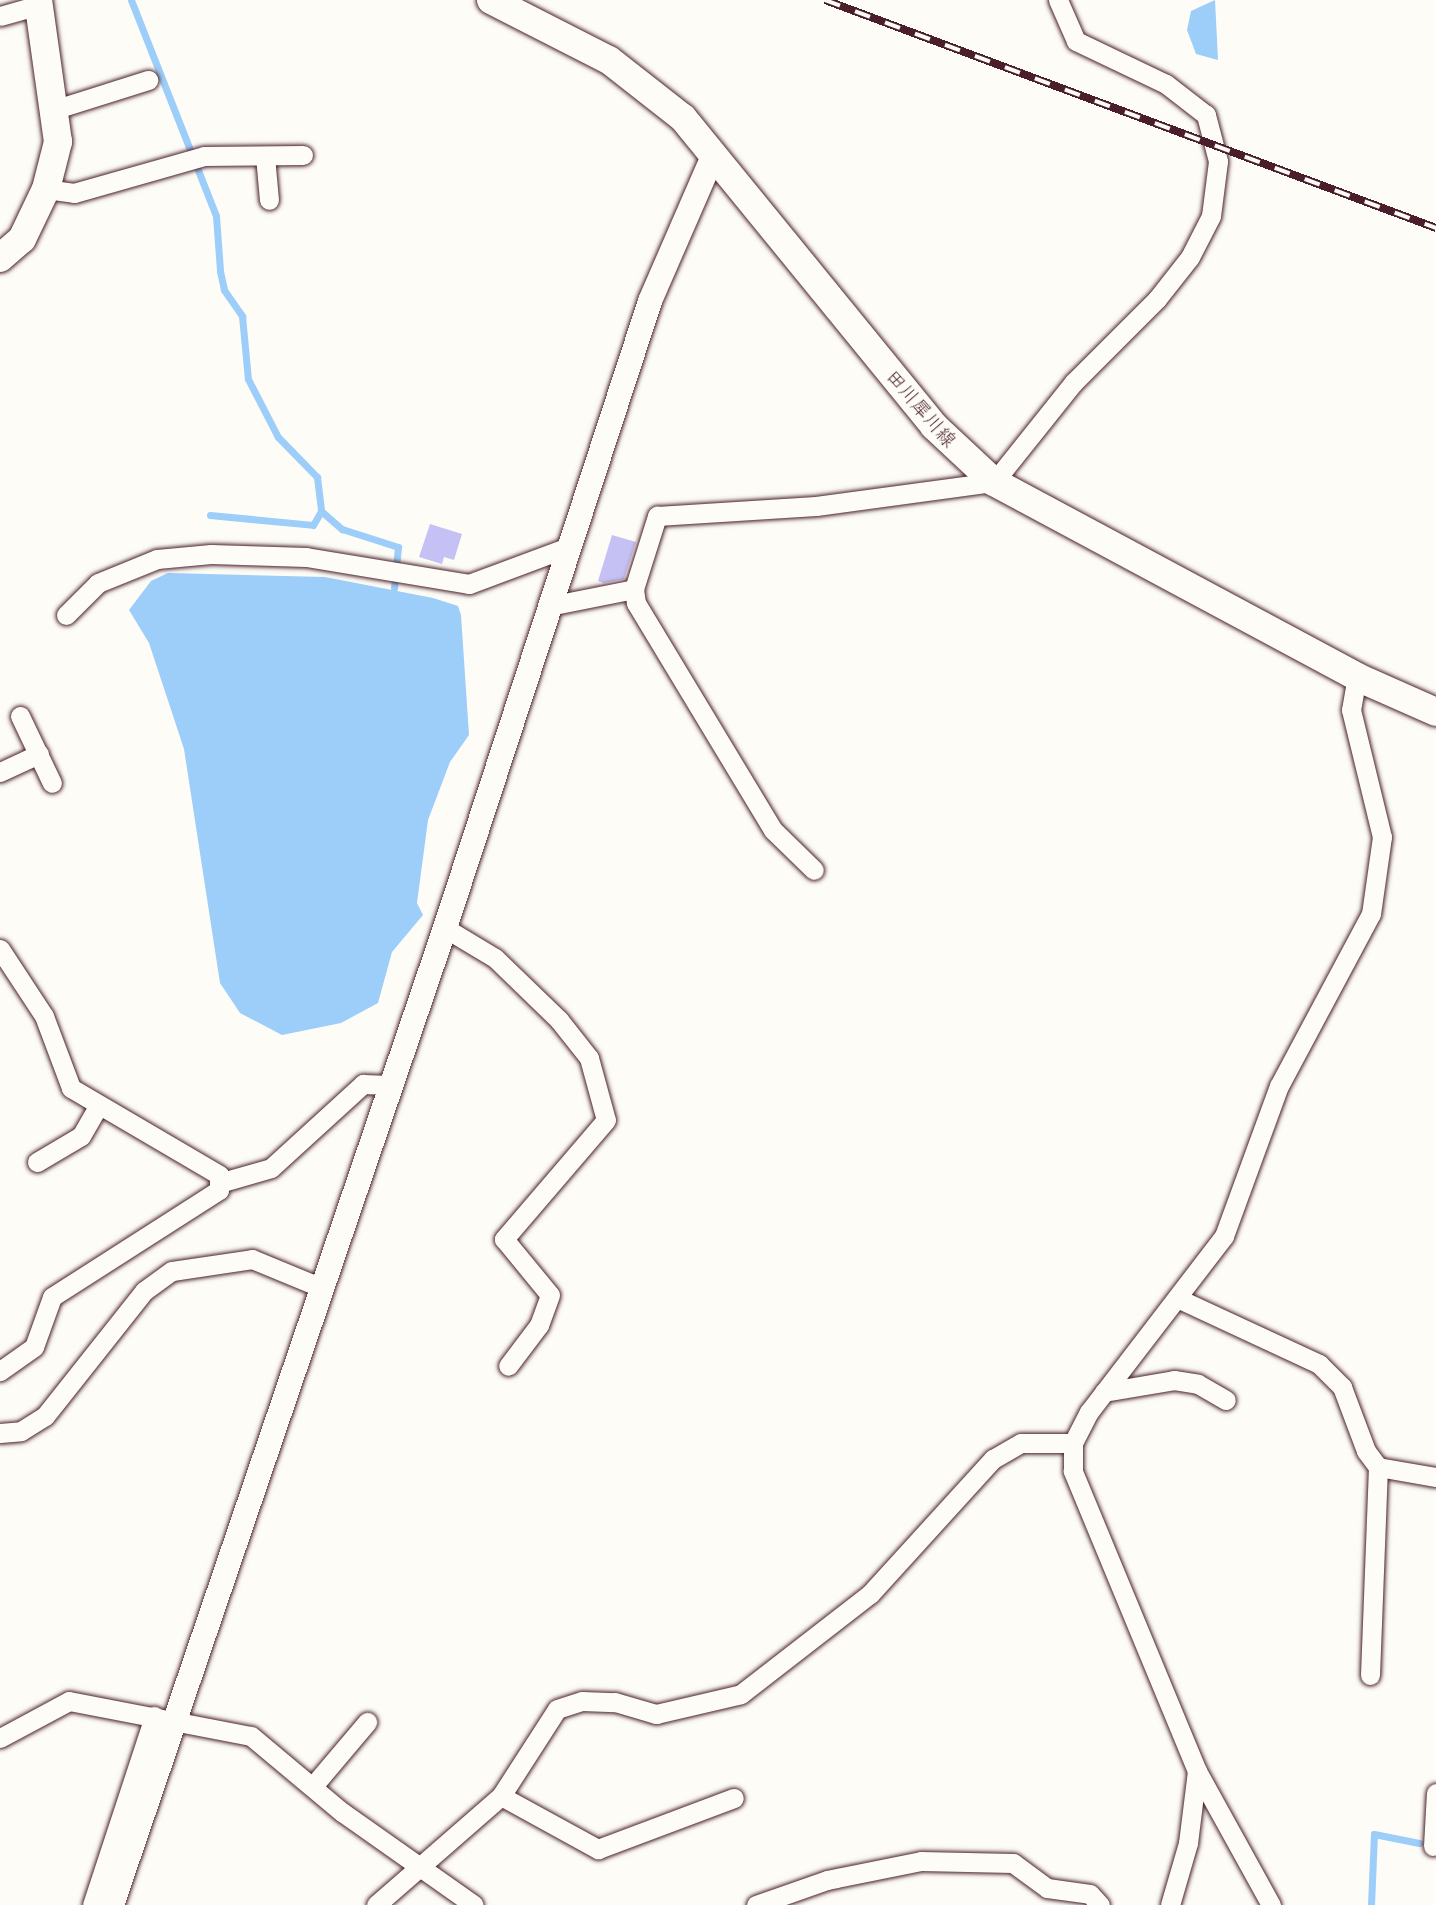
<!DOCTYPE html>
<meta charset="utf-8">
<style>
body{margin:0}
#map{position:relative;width:1436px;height:1905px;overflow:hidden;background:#fdfcf7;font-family:Mali,"Klee One",sans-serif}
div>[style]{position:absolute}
.water>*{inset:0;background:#9dcdf9}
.stream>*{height:7px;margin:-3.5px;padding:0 3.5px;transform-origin:3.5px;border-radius:3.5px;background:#9dcdf9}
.building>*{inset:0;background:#c6c1f4}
.roads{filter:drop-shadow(0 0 2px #4a1f2b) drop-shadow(0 0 2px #4a1f2b)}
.minor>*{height:19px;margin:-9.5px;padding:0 9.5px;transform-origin:9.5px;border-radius:9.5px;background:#fdfcf7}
.tertiary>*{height:24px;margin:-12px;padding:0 12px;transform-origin:12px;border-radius:12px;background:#fdfcf7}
.secondary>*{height:28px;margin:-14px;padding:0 14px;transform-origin:14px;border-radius:14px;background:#fdfcf7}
.rail>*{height:8px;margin-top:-4px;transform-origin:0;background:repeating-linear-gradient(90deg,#fdfcf7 0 16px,#4a1f2b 0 32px);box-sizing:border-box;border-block:2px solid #4a1f2b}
span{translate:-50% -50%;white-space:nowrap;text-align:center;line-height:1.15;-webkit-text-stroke:5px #fdfcf7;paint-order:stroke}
.street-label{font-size:19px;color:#4a1f2b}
</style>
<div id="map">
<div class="water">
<div style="clip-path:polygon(1215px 0,1218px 60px,1196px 54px,1187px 30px,1191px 11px)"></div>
<div style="clip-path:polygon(168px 573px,325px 577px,433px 598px,458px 606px,461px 615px,469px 735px,450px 762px,428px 820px,417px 903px,423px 915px,392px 952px,378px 1003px,341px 1023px,282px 1035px,240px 1013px,220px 983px,184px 749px,149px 643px,129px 610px,151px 581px)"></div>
</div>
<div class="stream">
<div style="left:131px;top:0;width:232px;rotate:68.5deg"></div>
<div style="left:216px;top:216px;width:55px;rotate:85.8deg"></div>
<div style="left:220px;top:271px;width:19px;rotate:78deg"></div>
<div style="left:224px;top:290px;width:32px;rotate:55deg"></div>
<div style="left:242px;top:316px;width:63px;rotate:84.6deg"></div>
<div style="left:248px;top:379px;width:65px;rotate:62.7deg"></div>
<div style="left:278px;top:437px;width:56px;rotate:45.7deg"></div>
<div style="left:317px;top:477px;width:34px;rotate:83deg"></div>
<div style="left:321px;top:511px;width:28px;rotate:41deg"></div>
<div style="left:342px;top:529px;width:59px;rotate:17.8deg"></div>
<div style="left:398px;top:547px;width:41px;rotate:95.6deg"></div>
<div style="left:210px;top:515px;width:103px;rotate:5.5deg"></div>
<div style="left:313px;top:525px;width:16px;rotate:-60deg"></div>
<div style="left:1371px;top:1905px;width:71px;rotate:-87.6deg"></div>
<div style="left:1374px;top:1834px;width:46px;rotate:11.3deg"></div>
</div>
<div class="building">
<div style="clip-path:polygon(430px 524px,462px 534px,454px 560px,444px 557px,442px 564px,419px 557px)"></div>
<div style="clip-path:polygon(612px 535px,636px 542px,624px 579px,604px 583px,598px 581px)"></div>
</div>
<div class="roads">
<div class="minor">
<div style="left:0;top:16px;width:41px;rotate:-15.8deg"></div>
<div style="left:53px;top:110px;width:100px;rotate:-17.5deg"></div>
<div style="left:265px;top:156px;width:44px;rotate:84.8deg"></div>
<div style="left:46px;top:189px;width:28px;rotate:8deg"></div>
<div style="left:74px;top:193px;width:135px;rotate:-15.9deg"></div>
<div style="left:204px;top:156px;width:99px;rotate:-0.6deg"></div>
<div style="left:634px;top:589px;width:14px;rotate:82deg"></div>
<div style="left:636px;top:603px;width:265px;rotate:58.9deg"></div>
<div style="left:773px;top:830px;width:57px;rotate:44.3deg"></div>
<div style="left:549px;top:606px;width:87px;rotate:-11.3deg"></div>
<div style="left:634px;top:589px;width:77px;rotate:-72.5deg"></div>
<div style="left:657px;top:516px;width:159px;rotate:-3.6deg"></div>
<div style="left:816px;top:506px;width:180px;rotate:-7.7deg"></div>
<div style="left:994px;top:482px;width:127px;rotate:-51.4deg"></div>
<div style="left:1073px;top:383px;width:119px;rotate:-45deg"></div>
<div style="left:1157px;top:299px;width:53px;rotate:-51.8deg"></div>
<div style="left:1190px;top:257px;width:46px;rotate:-62.9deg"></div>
<div style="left:1211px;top:216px;width:55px;rotate:-82.7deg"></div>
<div style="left:1218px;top:161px;width:48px;rotate:-104.6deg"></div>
<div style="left:1206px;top:115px;width:51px;rotate:-142.2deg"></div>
<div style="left:1166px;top:84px;width:100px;rotate:-154.5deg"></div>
<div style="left:1076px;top:41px;width:45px;rotate:-113.7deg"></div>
<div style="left:66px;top:615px;width:45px;rotate:-45deg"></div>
<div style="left:98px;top:583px;width:64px;rotate:-22.1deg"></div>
<div style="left:157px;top:559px;width:54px;rotate:-5.3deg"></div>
<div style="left:211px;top:554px;width:95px;rotate:1.8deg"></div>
<div style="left:306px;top:557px;width:165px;rotate:9.4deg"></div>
<div style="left:469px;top:584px;width:106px;rotate:-20.5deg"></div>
<div style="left:20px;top:716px;width:74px;rotate:64.5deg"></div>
<div style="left:0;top:772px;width:43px;rotate:-24.8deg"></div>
<div style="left:445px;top:928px;width:58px;rotate:31deg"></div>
<div style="left:495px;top:958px;width:89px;rotate:44.1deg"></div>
<div style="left:559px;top:1020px;width:48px;rotate:51.7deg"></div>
<div style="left:589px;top:1058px;width:64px;rotate:74.7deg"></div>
<div style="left:606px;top:1120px;width:157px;rotate:130.6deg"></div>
<div style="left:504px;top:1239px;width:72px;rotate:50.6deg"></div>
<div style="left:550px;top:1295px;width:32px;rotate:110deg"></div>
<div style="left:539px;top:1325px;width:51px;rotate:127.1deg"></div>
<div style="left:0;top:949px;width:80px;rotate:56.7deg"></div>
<div style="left:44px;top:1016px;width:77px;rotate:69.4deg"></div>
<div style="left:71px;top:1088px;width:172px;rotate:30.4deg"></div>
<div style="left:219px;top:1175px;width:15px;rotate:90deg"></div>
<div style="left:219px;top:1190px;width:198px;rotate:147.4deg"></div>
<div style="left:52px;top:1297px;width:53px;rotate:109.8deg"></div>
<div style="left:34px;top:1347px;width:42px;rotate:144.8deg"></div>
<div style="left:37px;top:1162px;width:51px;rotate:-30.6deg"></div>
<div style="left:81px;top:1136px;width:32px;rotate:-60deg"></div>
<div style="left:219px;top:1183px;width:54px;rotate:-16.1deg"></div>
<div style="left:271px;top:1168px;width:125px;rotate:-42.4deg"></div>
<div style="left:363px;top:1084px;width:27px;rotate:2deg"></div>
<div style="left:1177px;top:1298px;width:157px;rotate:24.9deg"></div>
<div style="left:1319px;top:1364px;width:33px;rotate:45deg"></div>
<div style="left:1342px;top:1387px;width:68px;rotate:69.4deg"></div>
<div style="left:1366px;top:1451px;width:20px;rotate:53deg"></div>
<div style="left:1378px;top:1467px;width:59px;rotate:9.8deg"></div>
<div style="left:1104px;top:1392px;width:71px;rotate:-9.7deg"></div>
<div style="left:1174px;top:1380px;width:24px;rotate:9deg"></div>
<div style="left:1198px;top:1384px;width:32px;rotate:30deg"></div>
<div style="left:0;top:1433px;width:21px;rotate:-5deg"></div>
<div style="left:21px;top:1431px;width:28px;rotate:-32deg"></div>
<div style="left:45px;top:1416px;width:159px;rotate:-51.6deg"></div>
<div style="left:144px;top:1291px;width:34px;rotate:-36deg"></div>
<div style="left:172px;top:1271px;width:81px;rotate:-8.5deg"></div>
<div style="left:252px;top:1259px;width:74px;rotate:22.4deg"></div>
<div style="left:1370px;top:1675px;width:208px;rotate:-87.8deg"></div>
<div style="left:0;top:1738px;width:78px;rotate:-28.2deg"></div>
<div style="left:69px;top:1701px;width:185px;rotate:10.9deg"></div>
<div style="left:251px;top:1736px;width:119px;rotate:39.9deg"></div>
<div style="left:342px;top:1812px;width:161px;rotate:35.2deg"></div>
<div style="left:313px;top:1786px;width:84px;rotate:-49.8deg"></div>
<div style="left:501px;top:1796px;width:111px;rotate:28.7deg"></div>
<div style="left:598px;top:1849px;width:145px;rotate:-20.6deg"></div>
<div style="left:1433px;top:1846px;width:53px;rotate:-86.8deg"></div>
<div style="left:92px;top:1905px;width:199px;rotate:-71.8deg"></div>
<div style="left:376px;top:1905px;width:166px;rotate:-41.1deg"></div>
<div style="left:501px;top:1796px;width:103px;rotate:-57.2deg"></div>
<div style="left:557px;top:1709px;width:26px;rotate:-18deg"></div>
<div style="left:582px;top:1701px;width:33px;rotate:2deg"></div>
<div style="left:615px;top:1702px;width:43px;rotate:16.3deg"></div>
<div style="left:656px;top:1714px;width:87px;rotate:-13.2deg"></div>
<div style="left:741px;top:1694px;width:163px;rotate:-37.8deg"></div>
<div style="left:870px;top:1594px;width:183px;rotate:-47.7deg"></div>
<div style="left:993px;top:1459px;width:32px;rotate:-30deg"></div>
<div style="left:1021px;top:1443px;width:52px"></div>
<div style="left:756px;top:1905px;width:75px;rotate:-19.4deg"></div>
<div style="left:827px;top:1880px;width:96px;rotate:-11.4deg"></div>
<div style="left:921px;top:1861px;width:92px;rotate:1.2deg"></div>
<div style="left:1013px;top:1863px;width:42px;rotate:36.3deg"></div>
<div style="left:1047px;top:1888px;width:43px;rotate:7.9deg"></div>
<div style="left:1090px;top:1894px;width:15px;rotate:48deg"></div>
<div style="left:1170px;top:1905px;width:65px;rotate:-73.8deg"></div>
<div style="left:1188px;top:1843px;width:73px;rotate:-82.9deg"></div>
<div style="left:1271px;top:1905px;width:153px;rotate:-118.9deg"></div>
<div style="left:1197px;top:1771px;width:325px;rotate:-112.5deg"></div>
<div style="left:1073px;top:1471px;width:28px;rotate:-90deg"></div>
<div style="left:1073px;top:1443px;width:35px;rotate:-63deg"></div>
<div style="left:1089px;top:1412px;width:222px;rotate:-52.5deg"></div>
<div style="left:1224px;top:1236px;width:160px;rotate:-69.9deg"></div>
<div style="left:1279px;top:1086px;width:195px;rotate:-61.9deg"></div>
<div style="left:1371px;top:914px;width:78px;rotate:-81.9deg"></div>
<div style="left:1382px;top:837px;width:131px;rotate:-103.7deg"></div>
<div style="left:1351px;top:710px;width:34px;rotate:-80deg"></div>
</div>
<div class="tertiary">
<div style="left:112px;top:1905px;width:1032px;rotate:-71.18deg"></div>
<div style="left:445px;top:928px;width:660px;rotate:-71.89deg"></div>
<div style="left:650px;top:301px;width:160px;rotate:-66.5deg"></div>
</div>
<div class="secondary">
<div style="left:491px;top:0;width:132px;rotate:27deg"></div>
<div style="left:609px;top:60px;width:94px;rotate:38.1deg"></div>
<div style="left:683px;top:118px;width:397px;rotate:50.8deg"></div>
<div style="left:934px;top:426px;width:82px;rotate:43deg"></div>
<div style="left:994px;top:482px;width:412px;rotate:28.2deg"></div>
<div style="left:1357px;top:677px;width:86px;rotate:23.9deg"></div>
<div style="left:0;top:258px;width:29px;rotate:-41deg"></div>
<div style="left:22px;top:239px;width:55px;rotate:-64.4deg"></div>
<div style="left:46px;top:189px;width:49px;rotate:-75.7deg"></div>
<div style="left:58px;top:142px;width:143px;rotate:-98deg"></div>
</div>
</div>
<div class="rail">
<div style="left:825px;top:0;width:652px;rotate:20.46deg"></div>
</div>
<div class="street-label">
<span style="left:922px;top:408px;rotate:49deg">田川犀川線</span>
</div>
</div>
